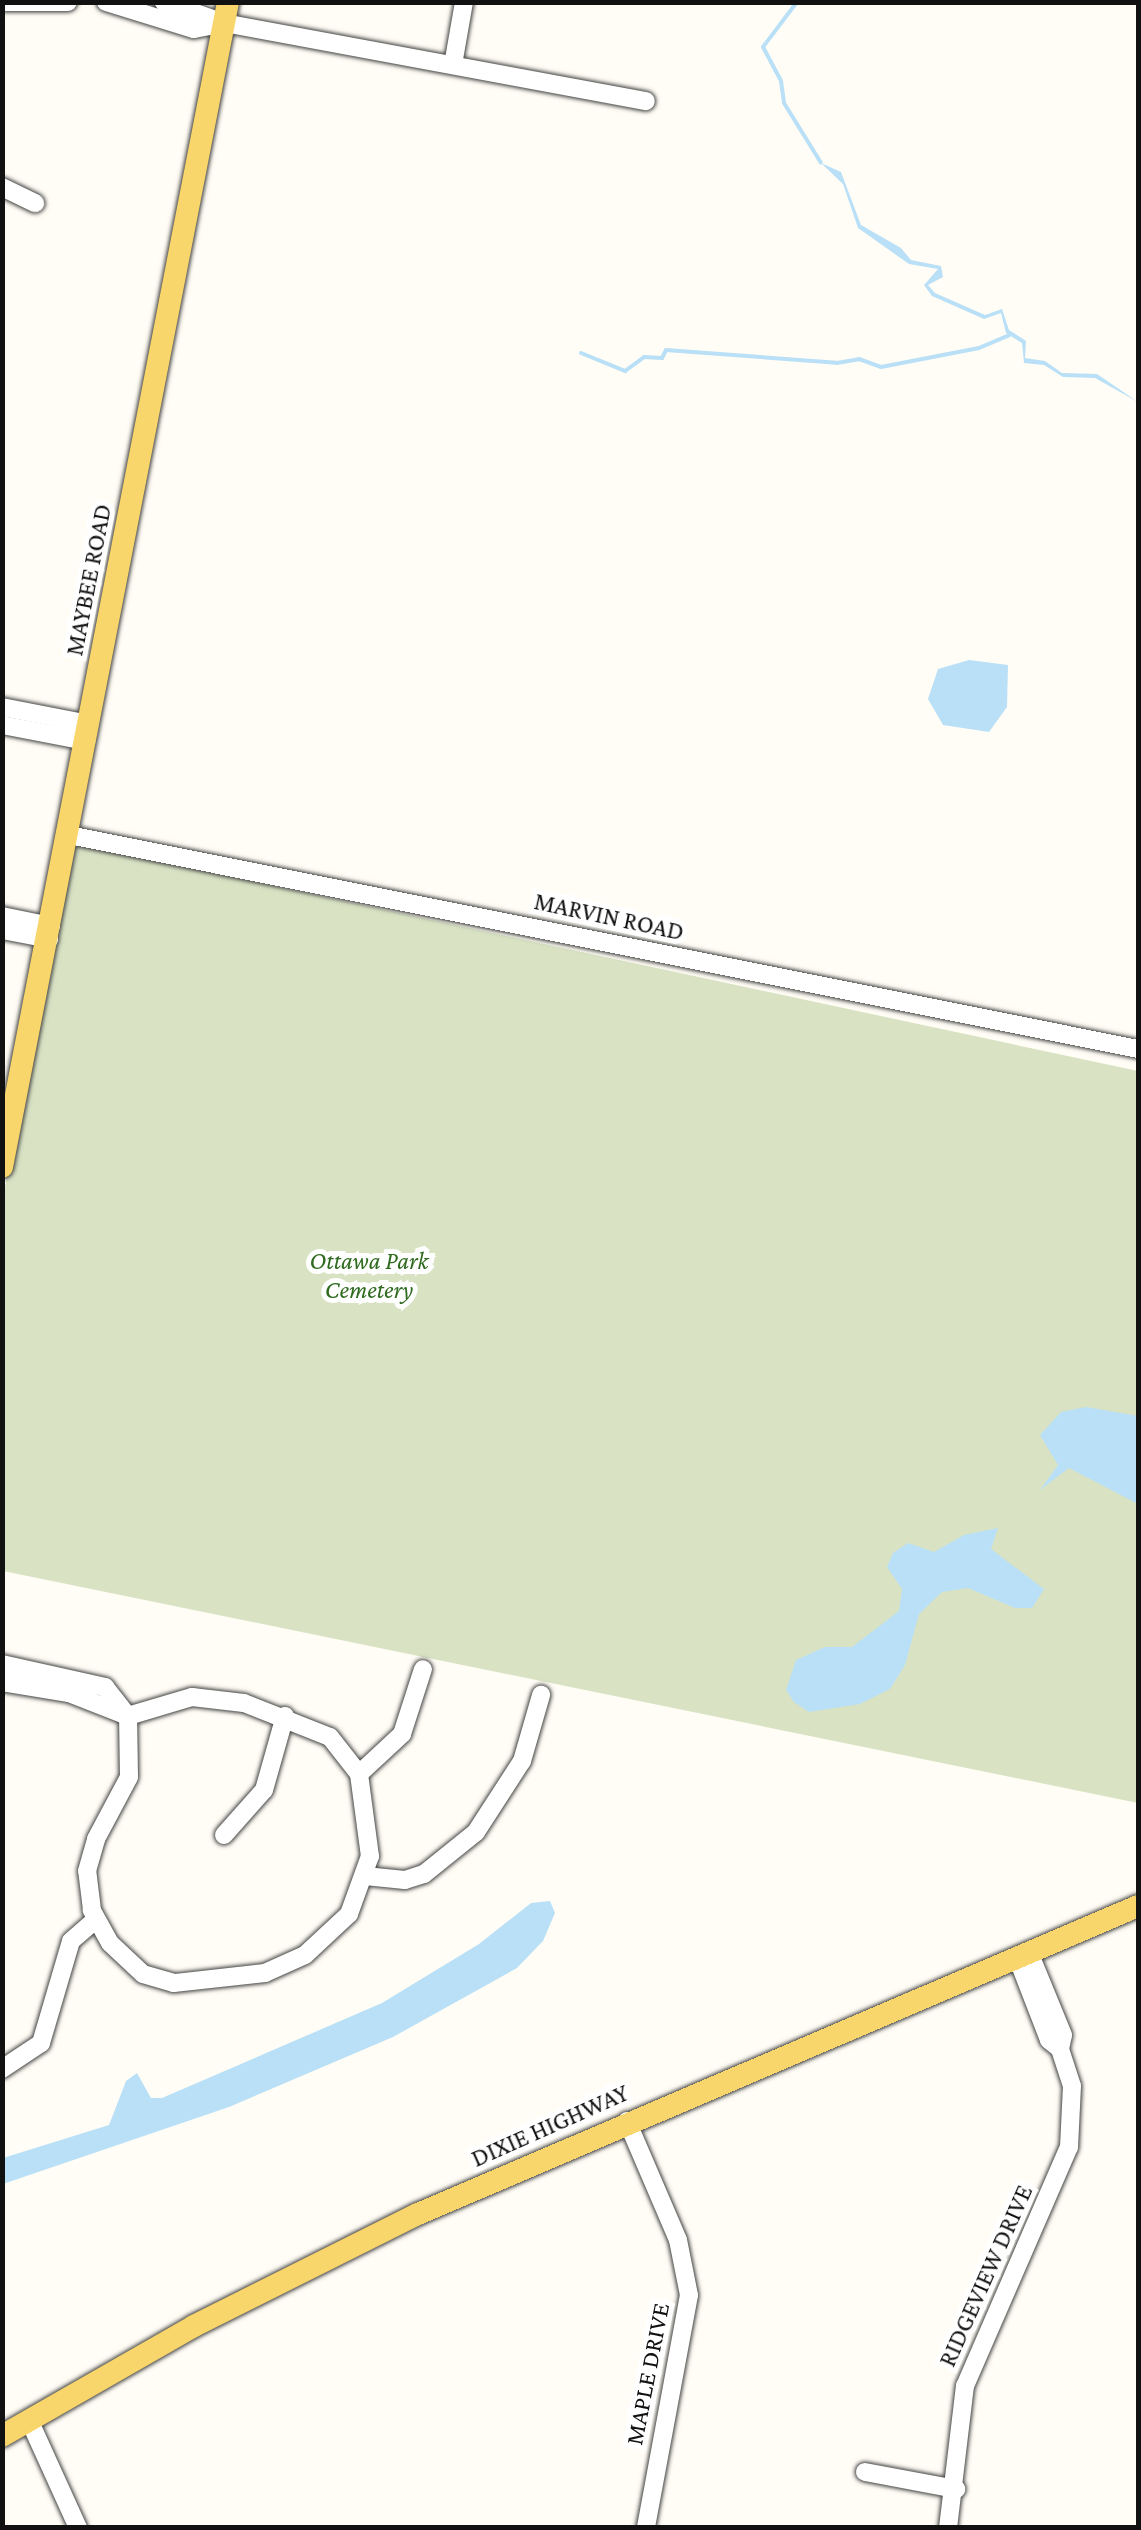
<!DOCTYPE html>
<style>
body{margin:0}
#map{position:relative;width:1141px;height:2530px;overflow:hidden;background:#fffdf5;font-family:"Crimson Pro",serif}
div>[style]{position:absolute}
.cemetery>*{inset:0;background:#d9e3c4}
.water>*{inset:0;background:#b9e0f7}
.stream>*{height:4px;margin:-2px;padding:0 2px;transform-origin:2px;border-radius:2px;background:#b9e0f7}
.roads{filter:drop-shadow(0 0 2px #444) drop-shadow(0 0 2px #444)}
.minor>*{height:18px;margin:-9px;padding:0 9px;transform-origin:9px;border-radius:9px;background:#fff}
.major>*{height:22px;margin:-11px;padding:0 11px;transform-origin:11px;border-radius:11px;background:#f9d66b}
span{translate:-50% -50%;white-space:nowrap;text-align:center;line-height:1.15;-webkit-text-stroke:10px #fff;paint-order:stroke}
.street-label{font-size:25px;color:#111}
.park-label{font-size:25px;color:#2f6b1f;font-style:italic}
.frame{position:absolute;inset:0;border:5px solid #111;pointer-events:none}
</style>
<div id="map">
<div class="cemetery">
<div style="clip-path:polygon(72px 843px,1138px 1071px,1138px 1803px,3px 1571px,3px 1197px)"></div>
</div>
<div class="water">
<div style="clip-path:polygon(821px 163px,841px 172px,861px 225px,901px 248px,911px 260px,941px 266px,943px 277px,928px 285px,935px 293px,985px 315px,1002px 309px,1009px 330px,1026px 341px,1025px 358px,1045px 361px,1062px 373px,1097px 374px,1138px 402px,1095px 378px,1063px 377px,1044px 365px,1024px 363px,1022px 343px,1006px 333px,1001px 313px,984px 319px,932px 296px,924px 285px,938px 269px,909px 264px,858px 228px,843px 184px)"></div>
<div style="clip-path:polygon(969px 660px,1008px 665px,1007px 707px,989px 732px,943px 725px,928px 699px,938px 669px)"></div>
<div style="clip-path:polygon(1086px 1407px,1138px 1416px,1138px 1504px,1069px 1468px,1040px 1490px,1058px 1465px,1040px 1435px,1061px 1412px)"></div>
<div style="clip-path:polygon(998px 1528px,991px 1549px,1044px 1589px,1032px 1608px,1015px 1608px,968px 1588px,942px 1592px,919px 1614px,905px 1665px,890px 1689px,860px 1704px,809px 1712px,794px 1702px,786px 1690px,796px 1660px,825px 1647px,852px 1647px,899px 1611px,902px 1589px,887px 1567px,893px 1553px,908px 1543px,934px 1552px,964px 1535px)"></div>
<div style="clip-path:polygon(550px 1901px,555px 1913px,543px 1941px,517px 1968px,393px 2037px,229px 2107px,3px 2184px,3px 2158px,109px 2125px,126px 2081px,137px 2073px,151px 2098px,162px 2098px,382px 2003px,479px 1944px,531px 1903px)"></div>
</div>
<div class="stream">
<div style="left:797px;top:2px;width:56px;rotate:127.1deg"></div>
<div style="left:763px;top:47px;width:38px;rotate:62deg"></div>
<div style="left:781px;top:81px;width:22px;rotate:82deg"></div>
<div style="left:784px;top:103px;width:70px;rotate:58.3deg"></div>
<div style="left:581px;top:353px;width:48px;rotate:22.2deg"></div>
<div style="left:625px;top:371px;width:24px;rotate:-36deg"></div>
<div style="left:644px;top:357px;width:18px;rotate:3deg"></div>
<div style="left:662px;top:358px;width:9px;rotate:-63deg"></div>
<div style="left:666px;top:350px;width:171px;rotate:4.3deg"></div>
<div style="left:837px;top:363px;width:22px;rotate:-10deg"></div>
<div style="left:859px;top:359px;width:23px;rotate:20deg"></div>
<div style="left:881px;top:367px;width:100px;rotate:-11deg"></div>
<div style="left:979px;top:348px;width:33px;rotate:-23deg"></div>
</div>
<div class="roads">
<div class="minor">
<div style="left:5px;top:2px;width:63px"></div>
<div style="left:106px;top:2px;width:92px;rotate:17.1deg"></div>
<div style="left:194px;top:29px;width:31px;rotate:-11deg"></div>
<div style="left:224px;top:23px;width:64px;rotate:-160.7deg"></div>
<div style="left:224px;top:23px;width:429px;rotate:10.5deg"></div>
<div style="left:453px;top:65px;width:64px;rotate:-80.1deg"></div>
<div style="left:2px;top:187px;width:37px;rotate:26deg"></div>
<div style="left:2px;top:707px;width:89px;rotate:11.1deg"></div>
<div style="left:2px;top:725px;width:86px;rotate:10.8deg"></div>
<div style="left:69px;top:835px;width:1090px;rotate:11.32deg"></div>
<div style="left:2px;top:916px;width:50px;rotate:11.5deg"></div>
<div style="left:2px;top:930px;width:48px;rotate:10.8deg"></div>
<div style="left:2px;top:1664px;width:106px;rotate:12.6deg"></div>
<div style="left:105px;top:1687px;width:37px;rotate:52deg"></div>
<div style="left:128px;top:1716px;width:63px;rotate:-158.7deg"></div>
<div style="left:69px;top:1693px;width:68px;rotate:-170.7deg"></div>
<div style="left:192px;top:1697px;width:52px;rotate:6.6deg"></div>
<div style="left:244px;top:1703px;width:92px;rotate:21.6deg"></div>
<div style="left:330px;top:1737px;width:47px;rotate:51.9deg"></div>
<div style="left:359px;top:1774px;width:83px;rotate:82.4deg"></div>
<div style="left:370px;top:1856px;width:62px;rotate:109.9deg"></div>
<div style="left:349px;top:1914px;width:60px;rotate:137deg"></div>
<div style="left:305px;top:1955px;width:44px;rotate:155.8deg"></div>
<div style="left:265px;top:1973px;width:92px;rotate:173.7deg"></div>
<div style="left:174px;top:1983px;width:32px;rotate:-164deg"></div>
<div style="left:143px;top:1974px;width:45px;rotate:-136.8deg"></div>
<div style="left:110px;top:1943px;width:38px;rotate:-119deg"></div>
<div style="left:92px;top:1910px;width:39px;rotate:-97deg"></div>
<div style="left:87px;top:1871px;width:33px;rotate:-74deg"></div>
<div style="left:96px;top:1839px;width:70px;rotate:-62deg"></div>
<div style="left:129px;top:1777px;width:61px;rotate:-90.9deg"></div>
<div style="left:128px;top:1716px;width:67px;rotate:-16.5deg"></div>
<div style="left:359px;top:1774px;width:59px;rotate:-42.9deg"></div>
<div style="left:402px;top:1734px;width:68px;rotate:-72.1deg"></div>
<div style="left:224px;top:1835px;width:60px;rotate:-48.4deg"></div>
<div style="left:264px;top:1790px;width:77px;rotate:-74.2deg"></div>
<div style="left:365px;top:1876px;width:40px;rotate:5.7deg"></div>
<div style="left:405px;top:1880px;width:20px;rotate:-18deg"></div>
<div style="left:424px;top:1874px;width:67px;rotate:-38.9deg"></div>
<div style="left:476px;top:1832px;width:85px;rotate:-57.1deg"></div>
<div style="left:522px;top:1761px;width:69px;rotate:-73.9deg"></div>
<div style="left:1017px;top:1957px;width:89px;rotate:68.9deg"></div>
<div style="left:1049px;top:2040px;width:14px;rotate:39deg"></div>
<div style="left:1060px;top:2049px;width:14px;rotate:-78deg"></div>
<div style="left:1063px;top:2035px;width:90px;rotate:-112.3deg"></div>
<div style="left:2px;top:2069px;width:47px;rotate:-33.7deg"></div>
<div style="left:41px;top:2043px;width:106px;rotate:-73.6deg"></div>
<div style="left:71px;top:1941px;width:33px;rotate:-41deg"></div>
<div style="left:627px;top:2121px;width:129px;rotate:66.8deg"></div>
<div style="left:678px;top:2240px;width:56px;rotate:78.7deg"></div>
<div style="left:689px;top:2295px;width:237px;rotate:100.5deg"></div>
<div style="left:30px;top:2422px;width:116px;rotate:65.6deg"></div>
<div style="left:865px;top:2472px;width:93px;rotate:10.6deg"></div>
<div style="left:948px;top:2528px;width:143px;rotate:-83.2deg"></div>
<div style="left:965px;top:2386px;width:261px;rotate:-66.5deg"></div>
<div style="left:1069px;top:2147px;width:61px;rotate:-87.2deg"></div>
<div style="left:1072px;top:2086px;width:39px;rotate:-108deg"></div>
</div>
<div class="major">
<div style="left:2px;top:1167px;width:1187px;rotate:-79.02deg"></div>
<div style="left:2px;top:2436px;width:221px;rotate:-29.8deg"></div>
<div style="left:194px;top:2326px;width:250px;rotate:-26.6deg"></div>
<div style="left:418px;top:2214px;width:783px;rotate:-23.16deg"></div>
</div>
</div>
<div class="street-label">
<span style="left:89px;top:580px;rotate:-79deg">MAYBEE ROAD</span>
<span style="left:609px;top:917px;rotate:12deg">MARVIN ROAD</span>
<span style="left:550px;top:2126px;rotate:-24deg">DIXIE HIGHWAY</span>
<span style="left:986px;top:2276px;rotate:-66deg">RIDGEVIEW DRIVE</span>
<span style="left:648px;top:2374px;rotate:-79deg">MAPLE DRIVE</span>
</div>
<div class="park-label">
<span style="left:369px;top:1276px">Ottawa Park<br>Cemetery</span>
</div>
<div class="frame"></div>
</div>
